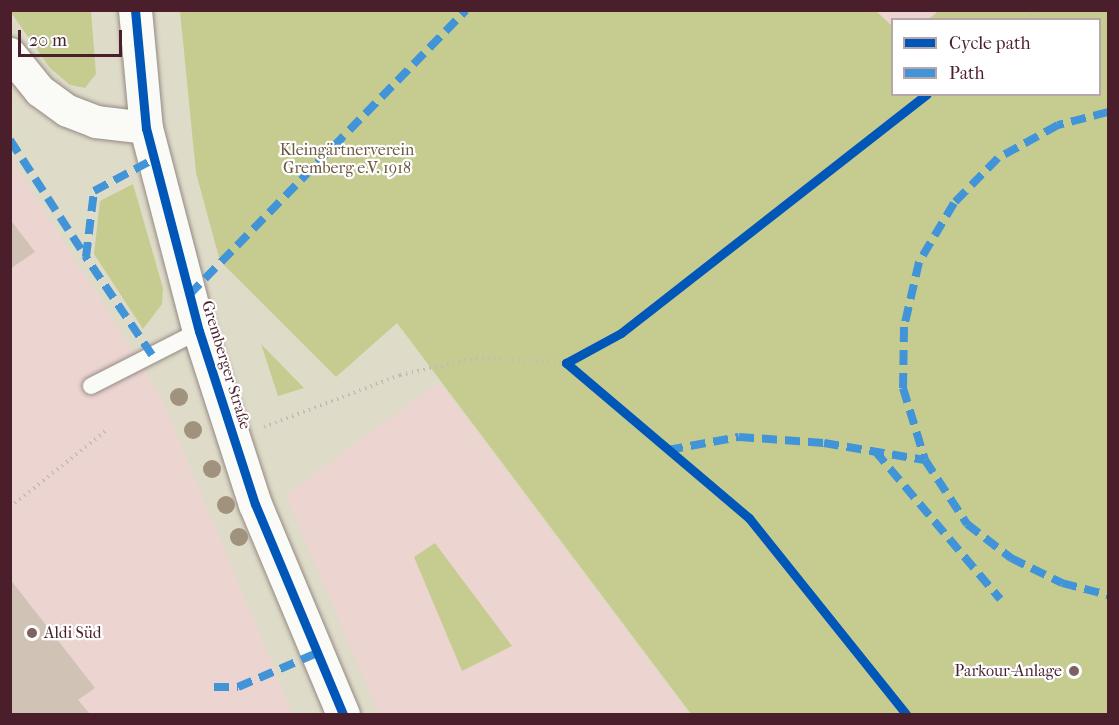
<!DOCTYPE html>
<meta charset="utf-8">
<style>
body{margin:0}
#map{position:relative;width:1119px;height:725px;overflow:hidden;background:#dfdbc9;font-family:"IM FELL French Canon",serif}
div>[style]{position:absolute}
.built>*{inset:0;background:#ecd4d1}
.green>*{inset:0;background:#c6cc90}
.building>*{inset:0;background:#d1c2b6}
.path>*{height:4px;margin-top:-2px;transform-origin:0;background:repeating-linear-gradient(90deg,#c0bcba 0 1.5px,transparent 0 6px)}
.roads{filter:drop-shadow(0 0 2px #948a83) drop-shadow(0 0 2px #948a83)}
.service>*{height:16px;margin:-8px;padding:0 8px;transform-origin:8px;border-radius:8px;background:#fafaf7}
.minor>*{height:32px;margin:-16px;padding:0 16px;transform-origin:16px;border-radius:16px;background:#fafaf7}
.tertiary>*{height:33px;margin:-16.5px;padding:0 16.5px;transform-origin:16.5px;border-radius:16.5px;background:#fafaf7}
.quiet>*{height:8px;margin-top:-4px;transform-origin:0;background:repeating-linear-gradient(90deg,#4194d7 0 15px,transparent 0 23px)}
.cycleway>*{height:9px;margin:-4.5px;padding:0 4.5px;transform-origin:4.5px;border-radius:4.5px;background:#0057b8}
.trees>*{width:18px;height:18px;margin:-9px;border-radius:50%;background:#a1927d}
.dots>*{width:16px;height:16px;translate:-50% -50%;box-sizing:border-box;border:3px solid #fff;border-radius:50%}
span{translate:-50% -50%;white-space:nowrap;text-align:center;line-height:1.15;-webkit-text-stroke:4.5px #fff;paint-order:stroke}
.park-label{font-size:16px;color:#6e573e}
.street-label{font-size:16px;color:#4a1f2b}
.poi-label{font-size:16px;color:#4a1f2b}
.left{translate:0 -50%;text-align:left}
.right{translate:-100% -50%;text-align:right}
.frame{position:absolute;inset:0;border:12px solid #4a1f2b;pointer-events:none}
.legend{position:absolute;left:891px;top:18px;width:210px;height:78px;box-sizing:border-box;background:#fff;border:2px solid #b7a5aa;margin:0;padding:8px 10px;list-style:none;font-size:18px;color:#4a1f2b}
.legend li{display:flex;align-items:center;gap:12px;height:30px}
.legend b{width:30px;border:2px solid #b7a5aa}
.scale{position:absolute;left:18px;top:30px;width:104px;height:27px;box-sizing:border-box;border:3px solid #4a1f2b;border-top:0;padding-left:8px;font-size:18px;line-height:21px;white-space:nowrap;color:#4a1f2b;-webkit-text-stroke:4px #fff;paint-order:stroke}
</style>
<div id="map">
<div class="built">
<div style="clip-path:polygon(876px 11px,938px 11px,929px 19px,892px 20px,892px 26px)"></div>
<div style="clip-path:polygon(10px 156px,160px 395px,293px 714px,11px 714px)"></div>
<div style="clip-path:polygon(435px 385px,441px 385px,689px 714px,379px 714px,286px 495px)"></div>
</div>
<div class="green">
<div style="clip-path:polygon(10px 11px,91px 11px,96px 74px,85px 88px,70px 85px,50px 68px)"></div>
<div style="clip-path:polygon(180px 11px,876px 11px,892px 26px,892px 94px,1100px 94px,1100px 20px,929px 19px,938px 11px,1108px 11px,1108px 714px,691px 714px,397px 323px,336px 377px,220px 261px,196px 173px)"></div>
<div style="clip-path:polygon(133px 184px,163px 288px,162px 304px,143px 329px,94px 254px,100px 201px)"></div>
<div style="clip-path:polygon(261px 344px,304px 388px,278px 396px)"></div>
<div style="clip-path:polygon(435px 543px,512px 646px,462px 671px,414px 557px)"></div>
</div>
<div class="building">
<div style="clip-path:polygon(10px 219px,35px 252px,10px 269px)"></div>
<div style="clip-path:polygon(10px 579px,95px 688px,78px 700px,90px 714px,10px 714px)"></div>
</div>
<div class="path">
<div style="left:1027px;top:20px;width:16px;rotate:-40deg"></div>
<div style="left:566px;top:363px;width:240px;rotate:40.3deg"></div>
<div style="left:749px;top:518px;width:251px;rotate:51.3deg"></div>
<div style="left:264px;top:427px;width:146px;rotate:-20.9deg"></div>
<div style="left:400px;top:375px;width:78px;rotate:-12.6deg"></div>
<div style="left:476px;top:358px;width:90px;rotate:3.2deg"></div>
<div style="left:566px;top:363px;width:63px;rotate:-28.6deg"></div>
<div style="left:621px;top:333px;width:388px;rotate:-38deg"></div>
<div style="left:10px;top:507px;width:125px;rotate:-38.5deg"></div>
</div>
<div class="roads">
<div class="service">
<div style="left:91px;top:386px;width:121px;rotate:-27deg"></div>
</div>
<div class="minor">
<div style="left:10px;top:54px;width:48px;rotate:51deg"></div>
<div style="left:40px;top:91px;width:34px;rotate:36deg"></div>
<div style="left:68px;top:111px;width:30px;rotate:21deg"></div>
<div style="left:96px;top:122px;width:50px;rotate:6.8deg"></div>
</div>
<div class="tertiary">
<div style="left:135px;top:10px;width:119px;rotate:84.7deg"></div>
<div style="left:146px;top:128px;width:210px;rotate:75.4deg"></div>
<div style="left:199px;top:331px;width:182px;rotate:72.1deg"></div>
<div style="left:255px;top:504px;width:228px;rotate:67.3deg"></div>
</div>
</div>
<div class="quiet">
<div style="left:1108px;top:112px;width:52px;rotate:165.4deg"></div>
<div style="left:1058px;top:125px;width:68px;rotate:151.2deg"></div>
<div style="left:998px;top:158px;width:63px;rotate:134.4deg"></div>
<div style="left:954px;top:203px;width:69px;rotate:120.7deg"></div>
<div style="left:919px;top:262px;width:67px;rotate:103deg"></div>
<div style="left:904px;top:327px;width:61px;rotate:90.9deg"></div>
<div style="left:903px;top:388px;width:75px;rotate:73deg"></div>
<div style="left:925px;top:460px;width:77px;rotate:56.7deg"></div>
<div style="left:967px;top:524px;width:56px;rotate:37.7deg"></div>
<div style="left:1011px;top:558px;width:57px;rotate:26.1deg"></div>
<div style="left:1062px;top:583px;width:48px;rotate:14.6deg"></div>
<div style="left:10px;top:140px;width:140px;rotate:57deg"></div>
<div style="left:189px;top:295px;width:397px;rotate:-45.8deg"></div>
<div style="left:152px;top:355px;width:118px;rotate:-124deg"></div>
<div style="left:86px;top:257px;width:66px;rotate:-83.1deg"></div>
<div style="left:94px;top:191px;width:66px;rotate:-28.1deg"></div>
<div style="left:668px;top:450px;width:72px;rotate:-10.4deg"></div>
<div style="left:739px;top:437px;width:85px;rotate:4deg"></div>
<div style="left:824px;top:443px;width:102px;rotate:9.6deg"></div>
<div style="left:875px;top:451px;width:194px;rotate:49.8deg"></div>
<div style="left:214px;top:687px;width:24px"></div>
<div style="left:238px;top:687px;width:86px;rotate:-23.3deg"></div>
</div>
<div class="cycleway">
<div style="left:135px;top:10px;width:119px;rotate:84.7deg"></div>
<div style="left:146px;top:128px;width:210px;rotate:75.4deg"></div>
<div style="left:199px;top:331px;width:182px;rotate:72.1deg"></div>
<div style="left:255px;top:504px;width:228px;rotate:67.3deg"></div>
<div style="left:906px;top:714px;width:251px;rotate:-128.7deg"></div>
<div style="left:749px;top:518px;width:240px;rotate:-139.7deg"></div>
<div style="left:566px;top:363px;width:63px;rotate:-28.6deg"></div>
<div style="left:621px;top:333px;width:388px;rotate:-38deg"></div>
</div>
<div class="trees">
<div style="left:179px;top:397px"></div>
<div style="left:193px;top:430px"></div>
<div style="left:212px;top:469px"></div>
<div style="left:226px;top:505px"></div>
<div style="left:239px;top:537px"></div>
</div>
<div class="dots">
<div style="left:32px;top:633px;background:#7e6162"></div>
<div style="left:1074px;top:671px;background:#7e6162"></div>
</div>
<div class="park-label">
<span style="left:347px;top:159px">Kleingärtnerverein<br>Gremberg e.V. 1918</span>
</div>
<div class="street-label">
<span style="left:226px;top:365px;rotate:73deg">Gremberger Straße</span>
</div>
<div class="poi-label">
<span class="left" style="left:44px;top:633px">Aldi Süd</span>
<span class="right" style="left:1062px;top:671px">Parkour-Anlage</span>
</div>
<div class="frame"></div>
<ul class="legend">
<li><b style="height:8px;background:#0057b8"></b>Cycle path</li>
<li><b style="height:8px;background:#4194d7"></b>Path</li>
</ul>
<div class="scale">20 m</div>
</div>
